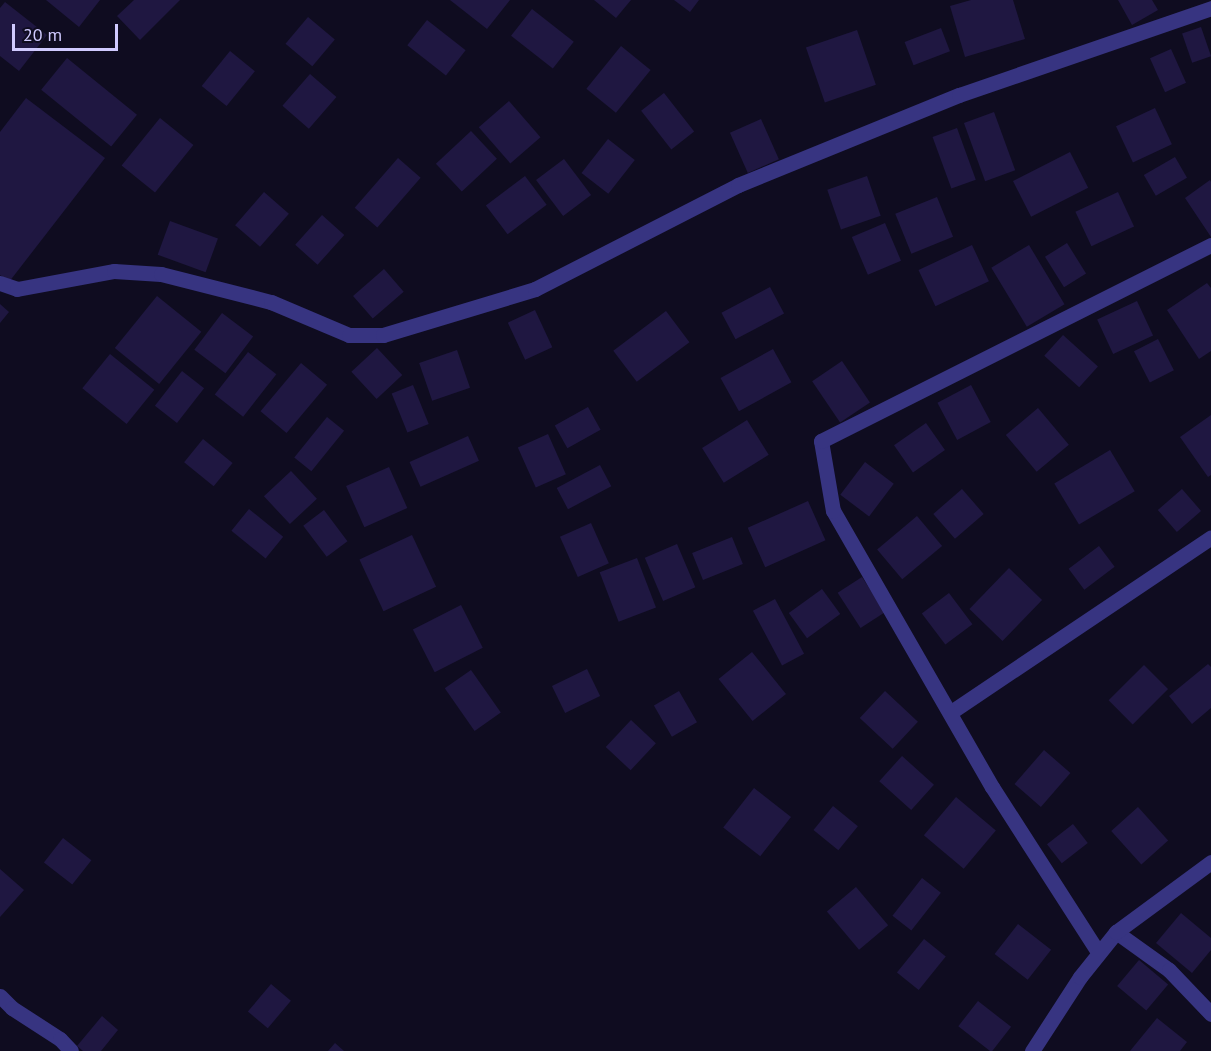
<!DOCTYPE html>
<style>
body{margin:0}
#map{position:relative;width:1211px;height:1051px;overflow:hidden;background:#0f0c20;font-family:"PT Sans",sans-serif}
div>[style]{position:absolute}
.building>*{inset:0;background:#1f1741;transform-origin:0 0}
.minor>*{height:15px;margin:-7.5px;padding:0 7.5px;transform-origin:7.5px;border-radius:7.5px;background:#373481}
span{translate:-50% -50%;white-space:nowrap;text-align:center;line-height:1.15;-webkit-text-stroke:4.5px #0f0c20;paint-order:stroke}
.scale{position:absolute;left:12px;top:24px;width:106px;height:27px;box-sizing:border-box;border:3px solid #d0caff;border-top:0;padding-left:8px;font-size:18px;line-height:21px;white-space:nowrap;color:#d0caff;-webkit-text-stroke:4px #0f0c20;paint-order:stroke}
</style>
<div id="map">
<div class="building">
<div style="clip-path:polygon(46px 0,100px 0,79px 27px)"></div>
<div style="clip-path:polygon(134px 0,180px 0,140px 40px,117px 16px)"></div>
<div style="clip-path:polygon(450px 0,510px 0,487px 29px)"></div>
<div style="clip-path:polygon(594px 0,631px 0,616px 18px)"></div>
<div style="clip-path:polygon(674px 0,699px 0,690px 12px)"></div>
<div style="clip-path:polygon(971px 0,1013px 0,1025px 39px,965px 57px,950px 6px)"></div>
<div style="clip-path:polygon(1118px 0,1152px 0,1158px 10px,1132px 25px)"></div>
<div style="clip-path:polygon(5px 2px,47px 35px,19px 71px,0 56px,0 8px)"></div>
<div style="left:532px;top:9px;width:53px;height:34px;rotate:38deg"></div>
<div style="left:308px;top:17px;width:35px;height:35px;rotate:40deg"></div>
<div style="left:427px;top:20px;width:49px;height:32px;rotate:38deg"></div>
<div style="left:1201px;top:27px;width:31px;height:20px;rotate:71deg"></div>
<div style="left:941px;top:28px;width:25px;height:39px;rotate:69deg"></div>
<div style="left:857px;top:30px;width:58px;height:54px;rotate:71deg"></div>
<div style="left:621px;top:46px;width:38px;height:55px;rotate:39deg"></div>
<div style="left:1171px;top:49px;width:37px;height:23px;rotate:66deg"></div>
<div style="left:230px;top:51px;width:32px;height:45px;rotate:39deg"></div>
<div style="left:67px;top:58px;width:90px;height:41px;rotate:39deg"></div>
<div style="left:310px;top:74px;width:35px;height:42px;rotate:41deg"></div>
<div style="left:664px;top:93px;width:49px;height:29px;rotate:52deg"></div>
<div style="clip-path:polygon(26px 98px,105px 158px,9px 282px,0 275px,0 132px)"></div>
<div style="left:509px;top:101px;width:48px;height:40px;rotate:49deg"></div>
<div style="left:1155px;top:108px;width:40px;height:43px;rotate:65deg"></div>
<div style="left:994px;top:112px;width:62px;height:32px;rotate:70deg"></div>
<div style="left:160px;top:118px;width:43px;height:61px;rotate:39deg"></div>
<div style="left:761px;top:119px;width:44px;height:34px;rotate:66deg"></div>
<div style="left:957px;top:128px;width:55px;height:26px;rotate:70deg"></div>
<div style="left:471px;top:131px;width:38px;height:48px;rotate:47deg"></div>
<div style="left:608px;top:139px;width:34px;height:43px;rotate:38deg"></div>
<div style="left:1070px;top:152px;width:40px;height:64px;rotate:63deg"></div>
<div style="left:1175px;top:157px;width:24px;height:36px;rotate:60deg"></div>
<div style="left:398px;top:158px;width:30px;height:66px;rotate:41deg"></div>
<div style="left:564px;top:159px;width:45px;height:35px;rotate:53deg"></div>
<div style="left:525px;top:176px;width:36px;height:49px;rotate:53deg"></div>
<div style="left:867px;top:176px;width:42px;height:42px;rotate:71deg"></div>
<div style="clip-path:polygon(1210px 180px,1211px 182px,1211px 237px,1185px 198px)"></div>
<div style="left:264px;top:192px;width:33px;height:44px;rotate:41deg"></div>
<div style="left:1118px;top:192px;width:38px;height:47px;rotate:65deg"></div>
<div style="left:937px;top:197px;width:43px;height:45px;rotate:68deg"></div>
<div style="left:322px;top:215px;width:30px;height:40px;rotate:42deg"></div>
<div style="left:170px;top:221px;width:51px;height:36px;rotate:20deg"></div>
<div style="left:885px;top:223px;width:41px;height:36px;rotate:67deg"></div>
<div style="left:1067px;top:243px;width:36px;height:26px;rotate:58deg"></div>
<div style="left:972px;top:245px;width:40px;height:59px;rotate:65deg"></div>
<div style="left:1029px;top:245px;width:69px;height:44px;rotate:59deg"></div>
<div style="left:384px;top:269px;width:30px;height:41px;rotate:49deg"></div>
<div style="clip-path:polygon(1207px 283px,1211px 288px,1211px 351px,1199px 359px,1167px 310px)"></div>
<div style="left:770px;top:287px;width:30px;height:55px;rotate:62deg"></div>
<div style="left:157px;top:296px;width:57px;height:67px;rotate:39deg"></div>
<div style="left:1137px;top:301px;width:38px;height:44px;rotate:65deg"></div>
<div style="clip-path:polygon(0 304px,9px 312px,0 323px)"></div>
<div style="left:535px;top:310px;width:41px;height:30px;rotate:65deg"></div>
<div style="left:666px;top:311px;width:39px;height:66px;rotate:53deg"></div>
<div style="left:222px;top:313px;width:39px;height:46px;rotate:37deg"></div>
<div style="left:1063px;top:335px;width:47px;height:28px;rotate:42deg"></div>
<div style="left:1158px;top:339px;width:35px;height:27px;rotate:63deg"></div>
<div style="left:377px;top:348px;width:37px;height:35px;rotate:47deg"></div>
<div style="left:773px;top:349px;width:38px;height:60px;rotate:61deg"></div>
<div style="left:457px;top:350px;width:40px;height:40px;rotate:71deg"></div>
<div style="left:248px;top:352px;width:36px;height:54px;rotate:38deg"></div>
<div style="left:110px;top:354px;width:57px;height:44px;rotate:39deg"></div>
<div style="left:842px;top:361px;width:50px;height:36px;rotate:56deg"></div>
<div style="left:301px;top:363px;width:34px;height:63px;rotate:40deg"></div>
<div style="left:182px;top:371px;width:28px;height:44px;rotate:38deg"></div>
<div style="left:413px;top:385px;width:42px;height:23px;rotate:68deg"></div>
<div style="left:971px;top:385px;width:42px;height:38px;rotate:62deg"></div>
<div style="left:588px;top:407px;width:26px;height:38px;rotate:61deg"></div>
<div style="left:1038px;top:408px;width:48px;height:42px;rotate:50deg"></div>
<div style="clip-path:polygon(1211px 415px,1211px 475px,1208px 477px,1180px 437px)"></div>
<div style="left:327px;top:417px;width:22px;height:52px;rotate:39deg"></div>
<div style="left:747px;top:420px;width:41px;height:53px;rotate:58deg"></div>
<div style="left:926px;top:423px;width:33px;height:39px;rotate:55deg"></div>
<div style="left:548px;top:434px;width:44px;height:33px;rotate:66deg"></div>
<div style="left:468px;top:436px;width:27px;height:64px;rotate:66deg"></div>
<div style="left:203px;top:439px;width:38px;height:30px;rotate:39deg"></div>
<div style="left:1110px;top:450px;width:48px;height:65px;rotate:59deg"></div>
<div style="left:865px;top:462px;width:36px;height:41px;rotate:37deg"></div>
<div style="left:600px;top:465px;width:24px;height:49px;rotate:62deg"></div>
<div style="left:389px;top:467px;width:45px;height:47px;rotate:66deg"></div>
<div style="left:291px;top:471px;width:38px;height:37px;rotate:47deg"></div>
<div style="left:962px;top:489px;width:33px;height:38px;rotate:49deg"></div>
<div style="left:1182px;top:489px;width:29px;height:32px;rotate:49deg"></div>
<div style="left:808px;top:501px;width:43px;height:66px;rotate:66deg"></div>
<div style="left:249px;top:509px;width:44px;height:28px;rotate:39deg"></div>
<div style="left:324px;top:510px;width:39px;height:26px;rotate:53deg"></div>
<div style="left:917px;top:516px;width:39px;height:52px;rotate:50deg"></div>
<div style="left:591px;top:523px;width:44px;height:34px;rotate:66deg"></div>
<div style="left:412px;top:535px;width:57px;height:58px;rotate:65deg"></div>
<div style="left:732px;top:537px;width:29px;height:43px;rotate:68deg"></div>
<div style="left:677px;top:544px;width:47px;height:35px;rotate:67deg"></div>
<div style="left:1099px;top:546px;width:26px;height:38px;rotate:53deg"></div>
<div style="left:637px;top:558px;width:53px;height:40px;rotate:69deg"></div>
<div style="left:1009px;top:568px;width:46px;height:57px;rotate:44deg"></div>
<div style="left:862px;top:577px;width:42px;height:29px;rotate:57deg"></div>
<div style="left:822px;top:589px;width:31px;height:41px;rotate:54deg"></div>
<div style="left:949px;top:593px;width:39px;height:34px;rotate:53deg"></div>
<div style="left:775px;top:599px;width:62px;height:25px;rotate:62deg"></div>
<div style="left:461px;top:605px;width:48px;height:54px;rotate:63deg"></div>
<div style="left:752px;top:652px;width:54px;height:43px;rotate:51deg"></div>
<div style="clip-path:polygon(1208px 664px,1211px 667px,1211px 708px,1192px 724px,1169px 696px)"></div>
<div style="left:1144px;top:665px;width:34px;height:50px;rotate:45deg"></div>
<div style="left:587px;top:669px;width:30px;height:39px;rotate:64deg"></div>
<div style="left:471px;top:670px;width:52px;height:32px;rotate:55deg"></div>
<div style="left:679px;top:691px;width:36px;height:29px;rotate:60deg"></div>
<div style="left:885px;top:691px;width:45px;height:37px;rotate:43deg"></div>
<div style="left:631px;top:720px;width:34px;height:37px;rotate:43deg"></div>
<div style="left:1044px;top:750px;width:35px;height:45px;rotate:41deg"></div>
<div style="left:902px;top:756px;width:43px;height:34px;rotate:42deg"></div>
<div style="left:754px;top:788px;width:47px;height:50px;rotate:38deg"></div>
<div style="left:956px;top:797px;width:52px;height:50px;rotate:40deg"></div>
<div style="left:833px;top:806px;width:32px;height:31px;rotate:39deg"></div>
<div style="left:1138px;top:807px;width:45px;height:36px;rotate:48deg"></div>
<div style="left:1073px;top:824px;width:24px;height:33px;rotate:52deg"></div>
<div style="left:63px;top:838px;width:36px;height:31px;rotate:38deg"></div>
<div style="clip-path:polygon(0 869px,24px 890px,0 917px)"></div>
<div style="left:922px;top:878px;width:24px;height:48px;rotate:38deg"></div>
<div style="left:856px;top:887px;width:50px;height:38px;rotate:50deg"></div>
<div style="clip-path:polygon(1181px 913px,1211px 938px,1211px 950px,1192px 973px,1156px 943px)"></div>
<div style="left:1018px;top:924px;width:42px;height:38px;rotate:38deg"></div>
<div style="left:924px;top:939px;width:28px;height:43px;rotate:39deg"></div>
<div style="left:1139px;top:960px;width:38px;height:34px;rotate:40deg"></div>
<div style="left:271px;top:984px;width:26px;height:36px;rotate:40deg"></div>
<div style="left:978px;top:1001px;width:42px;height:32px;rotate:38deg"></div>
<div style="clip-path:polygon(102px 1016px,118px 1030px,101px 1051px,83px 1051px,77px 1046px)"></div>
<div style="clip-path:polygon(1157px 1018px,1187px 1042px,1180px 1051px,1130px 1051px)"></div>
<div style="clip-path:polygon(335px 1043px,344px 1051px,328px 1051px)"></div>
</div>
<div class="minor">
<div style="left:0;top:283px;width:18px;rotate:19deg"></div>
<div style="left:17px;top:289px;width:99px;rotate:-10.5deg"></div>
<div style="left:114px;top:271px;width:47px;rotate:3.7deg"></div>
<div style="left:161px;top:274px;width:114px;rotate:14.3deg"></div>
<div style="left:271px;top:302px;width:85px;rotate:22.9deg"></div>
<div style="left:349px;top:335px;width:34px"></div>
<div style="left:383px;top:335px;width:159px;rotate:-16.8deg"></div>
<div style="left:535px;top:289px;width:228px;rotate:-27.1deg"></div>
<div style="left:738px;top:185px;width:239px;rotate:-22.2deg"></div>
<div style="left:959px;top:95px;width:267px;rotate:-19deg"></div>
<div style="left:951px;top:712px;width:313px;rotate:-33.9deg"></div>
<div style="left:1116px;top:932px;width:65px;rotate:35.6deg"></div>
<div style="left:1169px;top:970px;width:61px;rotate:46.3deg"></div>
<div style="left:1098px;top:952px;width:196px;rotate:-122.7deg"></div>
<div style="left:992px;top:787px;width:319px;rotate:-119.9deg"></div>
<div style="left:833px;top:511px;width:71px;rotate:-99.7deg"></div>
<div style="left:821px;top:441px;width:436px;rotate:-26.7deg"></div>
<div style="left:0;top:996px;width:17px;rotate:45deg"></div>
<div style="left:12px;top:1008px;width:57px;rotate:32.9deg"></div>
<div style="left:60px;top:1039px;width:16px;rotate:47deg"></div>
<div style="left:1032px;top:1051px;width:88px;rotate:-57deg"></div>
<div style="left:1080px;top:977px;width:58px;rotate:-51.3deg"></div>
<div style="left:1116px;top:932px;width:118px;rotate:-36.4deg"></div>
</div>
<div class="scale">20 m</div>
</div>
